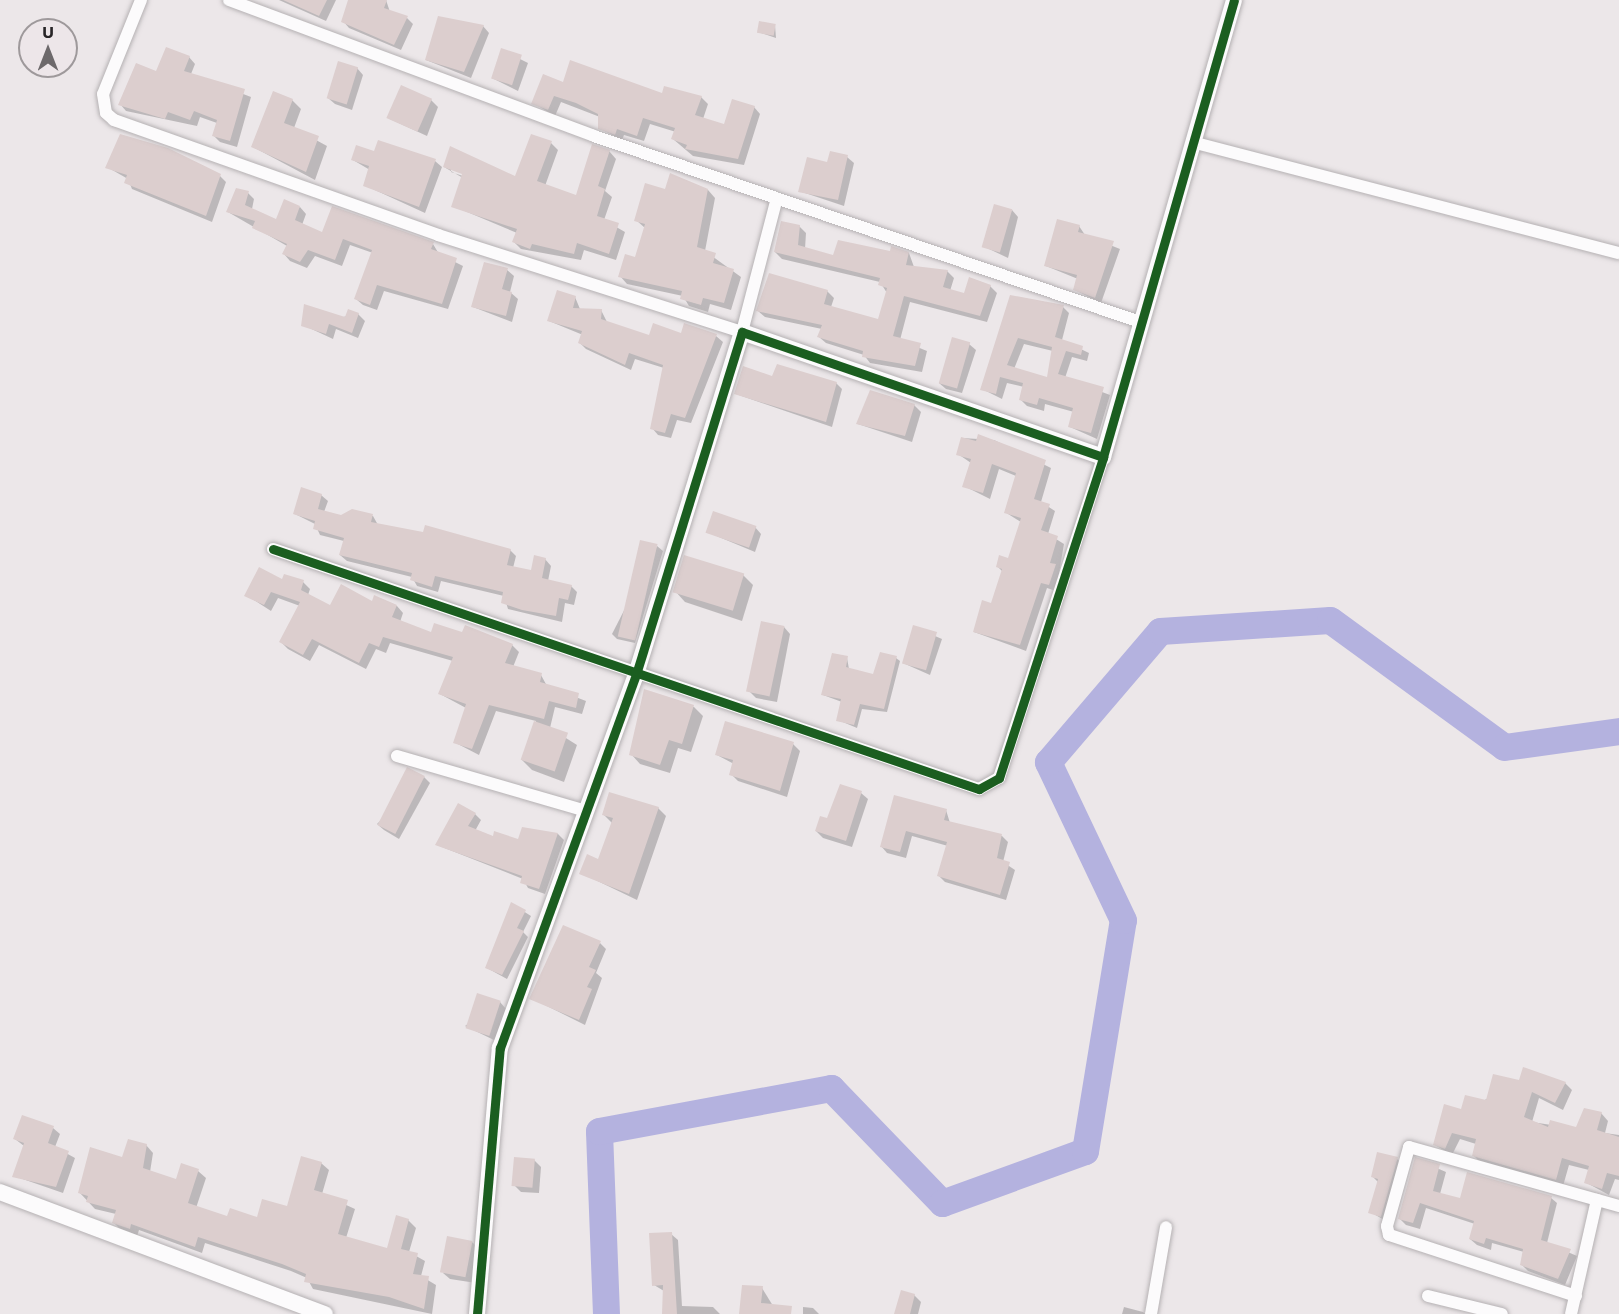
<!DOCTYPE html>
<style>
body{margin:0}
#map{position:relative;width:1619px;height:1314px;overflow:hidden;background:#ece7e9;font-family:Commissioner,sans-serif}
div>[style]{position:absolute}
.shadow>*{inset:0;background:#0003}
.river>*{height:27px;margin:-13.5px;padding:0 13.5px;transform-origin:13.5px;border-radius:13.5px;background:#b4b2df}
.building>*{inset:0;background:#dccece;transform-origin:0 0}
.roads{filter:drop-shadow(0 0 2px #b5b1b3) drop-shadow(0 0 2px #b5b1b3)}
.minor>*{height:12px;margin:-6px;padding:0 6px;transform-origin:6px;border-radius:6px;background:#fcfbfc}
.tertiary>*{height:16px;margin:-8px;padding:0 8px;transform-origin:8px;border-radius:8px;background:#fcfbfc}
.cycleway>*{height:9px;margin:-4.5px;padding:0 4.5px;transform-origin:4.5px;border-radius:4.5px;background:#1b5e20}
span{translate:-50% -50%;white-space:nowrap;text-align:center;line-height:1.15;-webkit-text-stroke:6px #ede6e9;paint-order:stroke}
.north{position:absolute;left:18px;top:18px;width:60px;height:60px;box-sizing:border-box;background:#ede6e9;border:2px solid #9e999b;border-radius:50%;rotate:0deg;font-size:16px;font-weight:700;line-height:24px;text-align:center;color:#282527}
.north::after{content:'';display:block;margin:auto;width:21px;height:27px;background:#6d696b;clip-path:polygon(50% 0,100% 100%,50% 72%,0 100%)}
</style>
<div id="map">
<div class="shadow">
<div style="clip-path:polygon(279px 0,336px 0,326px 21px)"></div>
<div style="clip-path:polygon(350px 0,386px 0,390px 12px,407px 18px,413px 24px,401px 50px,349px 28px,343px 21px)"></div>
<div style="clip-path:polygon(775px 25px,776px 38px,758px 32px)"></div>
<div style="clip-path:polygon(483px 26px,489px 33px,471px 78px,426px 60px)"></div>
<div style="clip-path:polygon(502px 50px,528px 63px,518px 91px,492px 78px)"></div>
<div style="clip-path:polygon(189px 57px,195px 64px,191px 74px,251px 97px,237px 147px,220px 142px,214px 136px,217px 123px,200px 117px,197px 126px,126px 111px,120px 104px,157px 73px)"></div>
<div style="clip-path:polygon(357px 68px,363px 75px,352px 110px,335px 104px,328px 98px)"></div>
<div style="clip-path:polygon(564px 84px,701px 97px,708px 104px,703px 119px,725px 126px,754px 107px,760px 114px,744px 165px,693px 156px,673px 139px,676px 132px,650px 124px,644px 141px,624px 135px,622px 140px,599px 128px,600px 117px,561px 102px,555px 116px,533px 103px)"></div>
<div style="clip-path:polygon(292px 100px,301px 109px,294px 128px,327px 146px,315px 180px,253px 147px)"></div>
<div style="clip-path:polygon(431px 100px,438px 107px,427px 136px,390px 119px)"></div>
<div style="clip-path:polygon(evenodd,551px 143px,558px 150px,545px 186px,577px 197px,609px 151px,616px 159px,605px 191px,612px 197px,604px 220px,625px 232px,616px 260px,584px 250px,581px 260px,521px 249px,514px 242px,517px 233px,453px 206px,463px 178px,444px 167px,516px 178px,551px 143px,451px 169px,470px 175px,469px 178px,451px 172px,451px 169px)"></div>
<div style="clip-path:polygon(375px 153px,435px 161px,442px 167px,425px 213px,364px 185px,370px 170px,353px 160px)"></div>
<div style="clip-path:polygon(847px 157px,854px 163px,844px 206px,799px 191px,828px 164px)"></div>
<div style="clip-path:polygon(107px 167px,220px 176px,226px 182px,212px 222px,132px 189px,128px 179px)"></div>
<div style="clip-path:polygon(708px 190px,715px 198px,705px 251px,741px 277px,731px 310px,710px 304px,708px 312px,689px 306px,683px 296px,627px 284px,620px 276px,636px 259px,645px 228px,636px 220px,666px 191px)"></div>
<div style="clip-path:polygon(248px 193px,254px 199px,252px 209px,276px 221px,300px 207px,306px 214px,302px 225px,322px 234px,433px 244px,439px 254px,463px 266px,448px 309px,384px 291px,377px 310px,363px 305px,356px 299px,373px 253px,350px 245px,342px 266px,315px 256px,307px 268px,290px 261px,284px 254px,287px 246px,228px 212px)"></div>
<div style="clip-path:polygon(1012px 210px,1018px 217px,1008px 258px,987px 248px)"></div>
<div style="clip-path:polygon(799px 226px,806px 233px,805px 249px,834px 257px,909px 253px,914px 267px,947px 271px,954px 278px,950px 291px,964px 295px,990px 286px,997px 293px,987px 322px,910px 302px,900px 340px,927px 351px,922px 372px,870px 363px,864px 355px,826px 343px,819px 337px,822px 329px,765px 317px,758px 311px,827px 291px,834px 298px,831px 307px,879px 321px,887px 293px,880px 282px,782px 259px,775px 252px)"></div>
<div style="clip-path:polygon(1079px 226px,1085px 235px,1120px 249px,1101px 303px,1075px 290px,1078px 279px,1046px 266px)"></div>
<div style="clip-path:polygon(507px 270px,514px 276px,510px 292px,518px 299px,512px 322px,473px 307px)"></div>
<div style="clip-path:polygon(575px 297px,580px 309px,601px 310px,607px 322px,650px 337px,716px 336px,723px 342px,691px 423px,677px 420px,671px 438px,658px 435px,652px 428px,664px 368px,635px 359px,631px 370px,586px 349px,580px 343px,583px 335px,549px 321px)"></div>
<div style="clip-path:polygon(evenodd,1011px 297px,1063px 307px,1069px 313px,1062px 340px,1089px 353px,1087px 361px,1072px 357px,1065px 378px,1110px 395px,1097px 439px,1070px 427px,1074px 412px,1045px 404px,1044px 411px,1027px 406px,1021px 400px,1024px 387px,1007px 383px,1002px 399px,982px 389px,1011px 297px,1024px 344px,1053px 351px,1048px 379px,1014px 369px,1024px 344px)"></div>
<div style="clip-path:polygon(358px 314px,365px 321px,358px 338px,336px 329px,333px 339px,303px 325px)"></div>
<div style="clip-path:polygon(969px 344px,976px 350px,962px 393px,946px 389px,939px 383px)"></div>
<div style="clip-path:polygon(773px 378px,836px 383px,842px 389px,832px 427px,736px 394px)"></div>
<div style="clip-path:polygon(914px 405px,921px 412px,912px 442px,858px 424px)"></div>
<div style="clip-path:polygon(962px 438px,994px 440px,1051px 468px,1041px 502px,1055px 511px,1048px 534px,1064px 544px,1056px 591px,1047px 588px,1026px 651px,974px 632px,992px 605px,1003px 572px,997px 566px,1009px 560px,1021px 522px,1005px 512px,1016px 476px,999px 469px,990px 499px,964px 486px,971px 463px,958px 454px)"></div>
<div style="clip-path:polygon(321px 495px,328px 501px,324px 512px,341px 517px,352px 510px,373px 516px,378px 525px,510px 550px,516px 556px,513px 568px,532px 572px,545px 559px,551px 566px,548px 581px,571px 586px,577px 592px,574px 605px,565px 603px,562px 622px,508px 609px,504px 596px,441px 581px,438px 592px,417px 586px,412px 577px,347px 561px,340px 555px,344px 541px,320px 535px,315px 524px,295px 514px)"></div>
<div style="clip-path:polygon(755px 527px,761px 534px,755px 552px,707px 532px)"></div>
<div style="clip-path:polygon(657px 546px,663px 551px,635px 643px,617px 639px,612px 634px)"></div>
<div style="clip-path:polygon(743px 575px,753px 585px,742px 621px,685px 602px,675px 591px)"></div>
<div style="clip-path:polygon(283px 581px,303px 582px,310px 589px,308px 595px,330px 607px,397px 606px,403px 613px,400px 622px,432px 634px,463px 634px,512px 645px,519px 652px,513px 667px,541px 675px,547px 686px,586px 701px,582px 714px,555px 707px,550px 728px,577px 745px,564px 782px,532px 770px,522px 760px,536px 721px,496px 711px,479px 755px,454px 742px,466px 708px,440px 694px,453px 661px,390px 643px,386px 653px,376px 649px,366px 669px,319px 645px,310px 661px,288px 649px,281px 642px,300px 606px,278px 598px,271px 611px,246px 595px)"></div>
<div style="clip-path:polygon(784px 627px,790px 634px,777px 702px,756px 698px,749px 691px)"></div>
<div style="clip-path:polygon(914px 627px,942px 639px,930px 675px,903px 663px)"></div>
<div style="clip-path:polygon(847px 658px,849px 669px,874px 675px,896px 658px,900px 661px,887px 712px,862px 709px,857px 728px,838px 720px,842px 702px,823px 695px)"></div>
<div style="clip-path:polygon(645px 691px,694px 707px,703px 716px,691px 752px,678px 748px,670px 773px,640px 764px,631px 754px)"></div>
<div style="clip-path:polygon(793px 744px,800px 751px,787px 797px,738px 781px,731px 774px,734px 764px,717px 755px)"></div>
<div style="clip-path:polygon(424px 777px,430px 783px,399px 839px,384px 830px,377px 824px)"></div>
<div style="clip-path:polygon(861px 793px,868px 799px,852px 847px,823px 838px,816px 831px)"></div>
<div style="clip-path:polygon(896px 797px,946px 810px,950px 823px,1002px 836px,1008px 842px,1003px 862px,1015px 870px,1006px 900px,945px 882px,939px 876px,948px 846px,912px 836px,906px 858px,887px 853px,881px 846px)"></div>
<div style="clip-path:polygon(658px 808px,666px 816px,637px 900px,581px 873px,599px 861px,612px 823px,604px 815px)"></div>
<div style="clip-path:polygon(475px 814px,481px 820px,475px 831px,493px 838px,519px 841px,523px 829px,558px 834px,564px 840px,545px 894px,528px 888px,523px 879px,437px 845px)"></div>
<div style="clip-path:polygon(512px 904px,531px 916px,523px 932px,528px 937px,507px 979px,487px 968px)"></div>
<div style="clip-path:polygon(600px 943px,606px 949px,596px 973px,602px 978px,585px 1025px,531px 998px)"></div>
<div style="clip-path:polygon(500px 1002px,506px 1009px,496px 1041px,465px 1026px)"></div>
<div style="clip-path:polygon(1520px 1082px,1565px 1083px,1572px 1090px,1563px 1110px,1539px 1098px,1532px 1122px,1577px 1129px,1601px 1113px,1608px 1121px,1605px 1133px,1619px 1135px,1619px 1180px,1615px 1179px,1609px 1195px,1585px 1182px,1589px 1170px,1569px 1165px,1563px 1186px,1481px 1163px,1474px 1156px,1476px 1144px,1460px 1139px,1452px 1155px,1435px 1145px,1463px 1111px)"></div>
<div style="clip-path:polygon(23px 1117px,53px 1128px,60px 1134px,55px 1147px,75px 1158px,63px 1193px,14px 1176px,24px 1146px,15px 1139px)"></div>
<div style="clip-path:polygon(146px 1145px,153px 1153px,150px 1172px,176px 1181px,198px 1171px,206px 1178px,196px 1208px,228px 1218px,258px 1219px,288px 1208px,321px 1163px,329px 1170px,322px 1194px,355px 1209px,346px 1238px,388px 1250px,408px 1220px,416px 1228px,409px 1252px,425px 1261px,421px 1276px,436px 1285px,432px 1314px,313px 1289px,307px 1278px,291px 1271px,205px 1243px,202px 1253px,139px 1230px,137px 1236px,121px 1230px,113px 1222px,116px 1214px,95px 1209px,80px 1193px)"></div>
<div style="clip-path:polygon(1397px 1159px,1403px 1165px,1388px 1222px,1370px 1212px,1379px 1183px,1373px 1177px)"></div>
<div style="clip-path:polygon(1416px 1159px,1446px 1172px,1440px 1194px,1461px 1200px,1550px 1197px,1557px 1203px,1547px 1243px,1577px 1256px,1565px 1285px,1528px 1271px,1521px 1264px,1524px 1252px,1492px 1243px,1491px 1250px,1477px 1245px,1470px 1239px,1475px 1224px,1426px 1208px,1420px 1229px,1406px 1225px,1399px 1218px)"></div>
<div style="clip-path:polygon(534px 1160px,541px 1167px,539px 1193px,521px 1192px,514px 1185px)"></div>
<div style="clip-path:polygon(671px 1234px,678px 1240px,682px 1306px,713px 1307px,720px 1314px,663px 1314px,664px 1291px,654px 1285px)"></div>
<div style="clip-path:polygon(472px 1242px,479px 1249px,476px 1283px,450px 1279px,443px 1273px)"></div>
<div style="clip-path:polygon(762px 1288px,778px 1314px,740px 1314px)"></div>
<div style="clip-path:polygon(914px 1295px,921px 1302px,918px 1314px,896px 1314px)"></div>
<div style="clip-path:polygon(803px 1307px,813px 1308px,819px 1314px,803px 1314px)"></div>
<div style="clip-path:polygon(1124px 1307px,1143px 1312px,1145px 1314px,1122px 1314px)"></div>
</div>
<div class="river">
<div style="left:606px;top:1314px;width:183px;rotate:-92.2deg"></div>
<div style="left:599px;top:1131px;width:236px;rotate:-10.5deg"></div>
<div style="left:831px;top:1088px;width:160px;rotate:46deg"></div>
<div style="left:942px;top:1203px;width:152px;rotate:-20deg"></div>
<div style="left:1085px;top:1151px;width:234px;rotate:-80.7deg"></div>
<div style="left:1123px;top:920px;width:175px;rotate:-115.4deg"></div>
<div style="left:1048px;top:762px;width:172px;rotate:-49.5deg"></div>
<div style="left:1160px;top:631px;width:170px;rotate:-3.7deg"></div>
<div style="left:1330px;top:620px;width:215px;rotate:36.1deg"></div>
<div style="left:1504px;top:747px;width:116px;rotate:-7.9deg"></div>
</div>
<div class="building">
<div style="clip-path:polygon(283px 0,327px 0,319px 16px)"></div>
<div style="clip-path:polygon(348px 0,387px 0,384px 8px,408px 16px,394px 45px,341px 22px)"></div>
<div style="clip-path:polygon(438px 16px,484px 25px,464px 72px,425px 60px)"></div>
<div style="left:759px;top:21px;width:17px;height:12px;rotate:10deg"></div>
<div style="clip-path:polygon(166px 47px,190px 56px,184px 71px,245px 89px,230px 141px,212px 136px,217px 120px,194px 111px,190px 120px,168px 112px,165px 119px,118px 105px,136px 63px,156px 71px)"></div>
<div style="left:501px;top:48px;width:22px;height:32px;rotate:18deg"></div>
<div style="clip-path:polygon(570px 60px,662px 93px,664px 86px,702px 96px,695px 115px,724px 124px,732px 99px,755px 106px,738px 159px,685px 149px,687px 145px,671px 139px,675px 128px,643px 118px,637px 136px,617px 129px,615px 135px,598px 129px,598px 114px,576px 103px,554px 96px,548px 110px,531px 104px,543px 74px,563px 82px)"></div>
<div style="left:338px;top:61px;width:21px;height:39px;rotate:17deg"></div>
<div style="left:401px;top:85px;width:34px;height:36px;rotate:24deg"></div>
<div style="clip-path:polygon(273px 91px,293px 99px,284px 123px,319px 136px,306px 172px,251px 147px)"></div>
<div style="clip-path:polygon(120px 134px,168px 148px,221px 174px,206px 216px,124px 183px,127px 175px,105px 168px)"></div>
<div style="clip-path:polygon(531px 134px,552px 141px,537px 181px,576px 195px,592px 144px,610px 150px,598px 186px,605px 189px,597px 216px,619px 223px,609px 254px,577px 243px,574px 254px,532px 244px,530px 249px,512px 242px,517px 229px,451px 207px,462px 174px,443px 167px,450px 146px,515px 176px)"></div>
<div style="clip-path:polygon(378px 140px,436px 159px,419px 207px,363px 186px,369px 166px,351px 160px,356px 145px,374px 151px)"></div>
<div style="clip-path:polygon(830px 151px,848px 155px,838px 200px,798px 192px,807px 157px,827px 162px)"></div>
<div style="clip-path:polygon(670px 173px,708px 189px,697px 247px,716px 253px,713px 263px,734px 269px,724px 303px,703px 298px,701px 305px,680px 299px,682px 291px,618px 277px,625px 254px,635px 257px,645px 224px,634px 221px,645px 183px,665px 189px)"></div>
<div style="clip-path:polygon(236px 188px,249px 191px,245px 205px,276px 219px,284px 199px,300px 206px,295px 220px,322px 232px,332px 206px,434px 242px,431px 249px,457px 258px,442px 304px,377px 285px,370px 305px,354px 299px,372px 250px,343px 239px,335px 260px,308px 250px,300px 262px,282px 254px,287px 244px,252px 228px,255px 221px,226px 212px)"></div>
<div style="left:994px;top:204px;width:19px;height:45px;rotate:16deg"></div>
<div style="clip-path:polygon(1057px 219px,1080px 225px,1078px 232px,1114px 241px,1095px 298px,1073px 290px,1077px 275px,1044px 266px)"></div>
<div style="clip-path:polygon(781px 221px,800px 225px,798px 245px,833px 255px,838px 240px,890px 251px,891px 246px,909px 252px,906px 265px,948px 270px,943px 287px,964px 293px,969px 277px,991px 285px,980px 316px,904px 296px,893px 336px,921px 343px,915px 366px,862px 357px,863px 351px,817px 337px,822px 325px,756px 311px,769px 273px,828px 290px,824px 304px,878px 319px,887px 288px,878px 285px,880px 278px,774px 252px)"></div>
<div style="clip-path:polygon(484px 262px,508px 268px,502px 289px,512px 292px,506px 316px,471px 307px)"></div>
<div style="clip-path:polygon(557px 290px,576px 296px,573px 308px,602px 309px,601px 319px,649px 335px,653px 323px,681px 333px,684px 323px,717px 334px,685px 418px,671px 414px,665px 433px,650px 429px,663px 365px,629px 353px,625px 365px,578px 343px,582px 331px,547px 321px)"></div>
<div style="clip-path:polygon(evenodd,1010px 295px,1064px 305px,1055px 337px,1083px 346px,1081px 355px,1066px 351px,1058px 374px,1104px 387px,1091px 433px,1068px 427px,1073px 408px,1039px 398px,1037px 405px,1019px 400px,1023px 383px,1000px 377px,996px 394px,980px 390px,1010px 295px,1018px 338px,1052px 347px,1047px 377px,1007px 365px,1018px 338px)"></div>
<div style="clip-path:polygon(304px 304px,345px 317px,348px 309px,359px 313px,352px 333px,329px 324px,326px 334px,301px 326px)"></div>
<div style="left:952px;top:337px;width:19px;height:48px;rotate:16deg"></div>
<div style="clip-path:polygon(777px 364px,837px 382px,826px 422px,734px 394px,743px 366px,772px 376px)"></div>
<div style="clip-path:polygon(870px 390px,915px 404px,905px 436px,856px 424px)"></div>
<div style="clip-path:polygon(978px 434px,1046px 460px,1034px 499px,1050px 504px,1041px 530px,1058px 536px,1050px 563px,1056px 564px,1049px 585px,1041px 583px,1020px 645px,973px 632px,982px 600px,991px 603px,1002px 569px,996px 567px,999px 555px,1008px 558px,1021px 518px,1004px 513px,1016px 473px,992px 464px,983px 493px,962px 487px,971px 459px,956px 455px,961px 437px,976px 441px)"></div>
<div style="clip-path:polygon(301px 487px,322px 494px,318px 509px,341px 515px,352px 509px,373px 514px,371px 522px,423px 532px,425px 525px,511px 549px,507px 565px,531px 570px,534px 555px,546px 558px,542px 578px,572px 585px,568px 600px,559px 598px,556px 616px,522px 610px,501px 603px,503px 592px,435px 576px,432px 587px,410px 580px,412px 573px,339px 555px,344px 538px,313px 529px,315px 521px,293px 514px)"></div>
<div style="left:713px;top:511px;width:46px;height:23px;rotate:19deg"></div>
<div style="left:640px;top:540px;width:18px;height:99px;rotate:13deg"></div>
<div style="left:684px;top:555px;width:63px;height:39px;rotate:17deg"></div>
<div style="clip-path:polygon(259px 567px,282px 579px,284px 574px,304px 580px,301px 590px,330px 605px,341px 584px,372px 601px,374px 595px,397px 605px,392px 617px,431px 632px,434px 623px,462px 632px,465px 625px,513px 644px,505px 663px,542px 673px,540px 682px,579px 693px,576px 708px,549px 701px,544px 719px,489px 705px,472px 749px,453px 743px,466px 704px,438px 694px,453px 657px,383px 637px,379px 647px,369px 643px,359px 663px,312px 639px,303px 655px,279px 642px,300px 602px,271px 592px,264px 605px,244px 596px)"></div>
<div style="left:761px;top:621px;width:24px;height:72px;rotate:12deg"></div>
<div style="left:913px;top:625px;width:25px;height:40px;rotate:16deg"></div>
<div style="clip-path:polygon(880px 652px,897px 656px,884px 709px,860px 704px,854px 725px,836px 721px,841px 699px,821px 695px,832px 653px,848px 656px,846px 667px,873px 674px)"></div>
<div style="clip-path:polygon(644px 689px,694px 705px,682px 744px,669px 740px,660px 765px,629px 755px)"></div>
<div style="left:534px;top:721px;width:36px;height:41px;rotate:19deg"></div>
<div style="clip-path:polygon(725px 721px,794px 742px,780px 791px,729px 775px,733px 760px,715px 755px)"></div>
<div style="left:407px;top:767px;width:20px;height:65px;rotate:27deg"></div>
<div style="clip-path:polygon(840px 784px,862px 791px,846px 841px,815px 831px,820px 816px,827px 818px)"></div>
<div style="clip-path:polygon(609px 792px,659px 807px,629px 894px,579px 874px,587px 854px,598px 859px,613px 818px,602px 815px)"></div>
<div style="clip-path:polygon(894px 795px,947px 809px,944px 820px,1002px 834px,997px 858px,1010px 862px,1000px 895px,937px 876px,947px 842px,906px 831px,900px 852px,880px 847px)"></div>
<div style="clip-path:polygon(458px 803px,476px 813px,468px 826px,493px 836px,494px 831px,518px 839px,522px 827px,558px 833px,539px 889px,520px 883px,522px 876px,435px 845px)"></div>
<div style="clip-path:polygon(511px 902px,526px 910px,517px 928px,524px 931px,502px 975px,485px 968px)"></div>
<div style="clip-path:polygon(563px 925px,601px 941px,589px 967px,596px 970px,587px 987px,592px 989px,579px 1020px,529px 999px)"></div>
<div style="left:477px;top:993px;width:25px;height:37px;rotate:18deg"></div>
<div style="clip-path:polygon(1523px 1067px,1566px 1082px,1555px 1103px,1532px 1092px,1524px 1117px,1548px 1127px,1550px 1120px,1576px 1127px,1584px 1108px,1602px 1112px,1597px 1130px,1619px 1137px,1619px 1176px,1607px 1173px,1602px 1189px,1584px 1183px,1589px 1166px,1562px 1158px,1556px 1180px,1472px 1156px,1476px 1139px,1452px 1133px,1445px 1149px,1433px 1145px,1444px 1104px,1461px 1109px,1465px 1095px,1486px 1100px,1493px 1074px,1519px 1080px)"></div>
<div style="clip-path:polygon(22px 1115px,54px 1126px,48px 1143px,69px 1151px,56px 1187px,12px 1177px,24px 1143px,13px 1139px)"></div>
<div style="clip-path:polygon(128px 1139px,147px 1144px,143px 1168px,176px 1179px,181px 1163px,199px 1169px,188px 1203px,227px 1216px,230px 1208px,257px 1217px,262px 1199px,287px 1206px,301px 1156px,322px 1162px,314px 1190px,348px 1200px,338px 1234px,387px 1248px,396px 1215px,409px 1219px,401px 1249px,418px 1253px,413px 1274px,429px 1276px,424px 1309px,389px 1297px,304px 1282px,306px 1274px,282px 1264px,198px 1237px,195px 1247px,131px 1224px,130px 1229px,112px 1223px,116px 1210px,86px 1202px,88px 1196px,78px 1193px,90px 1147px,122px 1157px)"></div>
<div style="clip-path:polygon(1377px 1152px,1398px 1157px,1381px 1217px,1368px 1213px,1378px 1179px,1371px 1177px)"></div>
<div style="left:514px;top:1157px;width:21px;height:29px;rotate:5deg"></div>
<div style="clip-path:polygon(1415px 1157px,1440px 1164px,1433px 1191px,1460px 1198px,1467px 1172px,1552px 1196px,1541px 1240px,1571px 1249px,1558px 1279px,1520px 1265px,1523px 1249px,1486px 1238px,1484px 1244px,1469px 1239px,1474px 1221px,1420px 1203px,1413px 1223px,1398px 1219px)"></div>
<div style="clip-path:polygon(672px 1232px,677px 1314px,662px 1314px,663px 1285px,652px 1286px,649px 1233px)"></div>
<div style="left:447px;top:1236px;width:26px;height:37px;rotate:11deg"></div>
<div style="clip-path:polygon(742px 1285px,763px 1286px,761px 1303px,792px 1306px,791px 1314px,739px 1314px)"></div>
<div style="clip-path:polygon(901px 1290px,915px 1294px,910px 1314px,894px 1314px)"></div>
</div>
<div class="roads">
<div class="minor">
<div style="left:141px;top:0;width:101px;rotate:112deg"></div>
<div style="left:103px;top:94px;width:19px;rotate:81deg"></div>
<div style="left:106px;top:113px;width:11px;rotate:41deg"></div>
<div style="left:114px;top:120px;width:344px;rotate:19.5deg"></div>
<div style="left:438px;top:235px;width:319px;rotate:17.7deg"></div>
<div style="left:742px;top:332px;width:138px;rotate:-75.4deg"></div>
<div style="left:229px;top:0;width:390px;rotate:20.4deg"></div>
<div style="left:594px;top:136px;width:580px;rotate:18.81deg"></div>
<div style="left:1192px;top:142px;width:441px;rotate:14.6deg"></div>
<div style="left:273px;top:549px;width:746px;rotate:18.78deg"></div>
<div style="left:979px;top:789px;width:23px;rotate:-29deg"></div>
<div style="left:999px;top:778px;width:337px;rotate:-72deg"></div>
<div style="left:397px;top:756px;width:197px;rotate:16.2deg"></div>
<div style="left:1428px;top:1296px;width:76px;rotate:13.7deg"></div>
<div style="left:1576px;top:1296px;width:197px;rotate:-161.9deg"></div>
<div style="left:1389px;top:1235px;width:9px;rotate:-103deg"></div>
<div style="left:1387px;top:1226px;width:82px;rotate:-74.4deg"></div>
<div style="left:1409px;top:1147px;width:218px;rotate:15.7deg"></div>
<div style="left:1151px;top:1314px;width:88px;rotate:-80.2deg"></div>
<div style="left:1571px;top:1314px;width:117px;rotate:-77.2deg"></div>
</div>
<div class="tertiary">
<div style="left:0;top:1192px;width:347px;rotate:20.6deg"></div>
<div style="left:477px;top:1314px;width:267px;rotate:-85.1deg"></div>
<div style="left:500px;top:1048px;width:401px;rotate:-70deg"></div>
<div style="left:637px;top:671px;width:355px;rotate:-72.8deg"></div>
<div style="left:742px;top:332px;width:382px;rotate:19.1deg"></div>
<div style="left:1103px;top:457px;width:475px;rotate:-74deg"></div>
</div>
</div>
<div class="cycleway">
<div style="left:273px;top:549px;width:746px;rotate:18.78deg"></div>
<div style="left:979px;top:789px;width:23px;rotate:-29deg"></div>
<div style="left:999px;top:778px;width:337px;rotate:-72deg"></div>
<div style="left:477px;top:1314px;width:267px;rotate:-85.1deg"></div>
<div style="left:500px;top:1048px;width:401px;rotate:-70deg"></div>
<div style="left:637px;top:671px;width:355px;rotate:-72.8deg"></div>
<div style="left:742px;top:332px;width:382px;rotate:19.1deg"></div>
<div style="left:1103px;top:457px;width:475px;rotate:-74deg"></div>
</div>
<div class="north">U</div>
</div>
